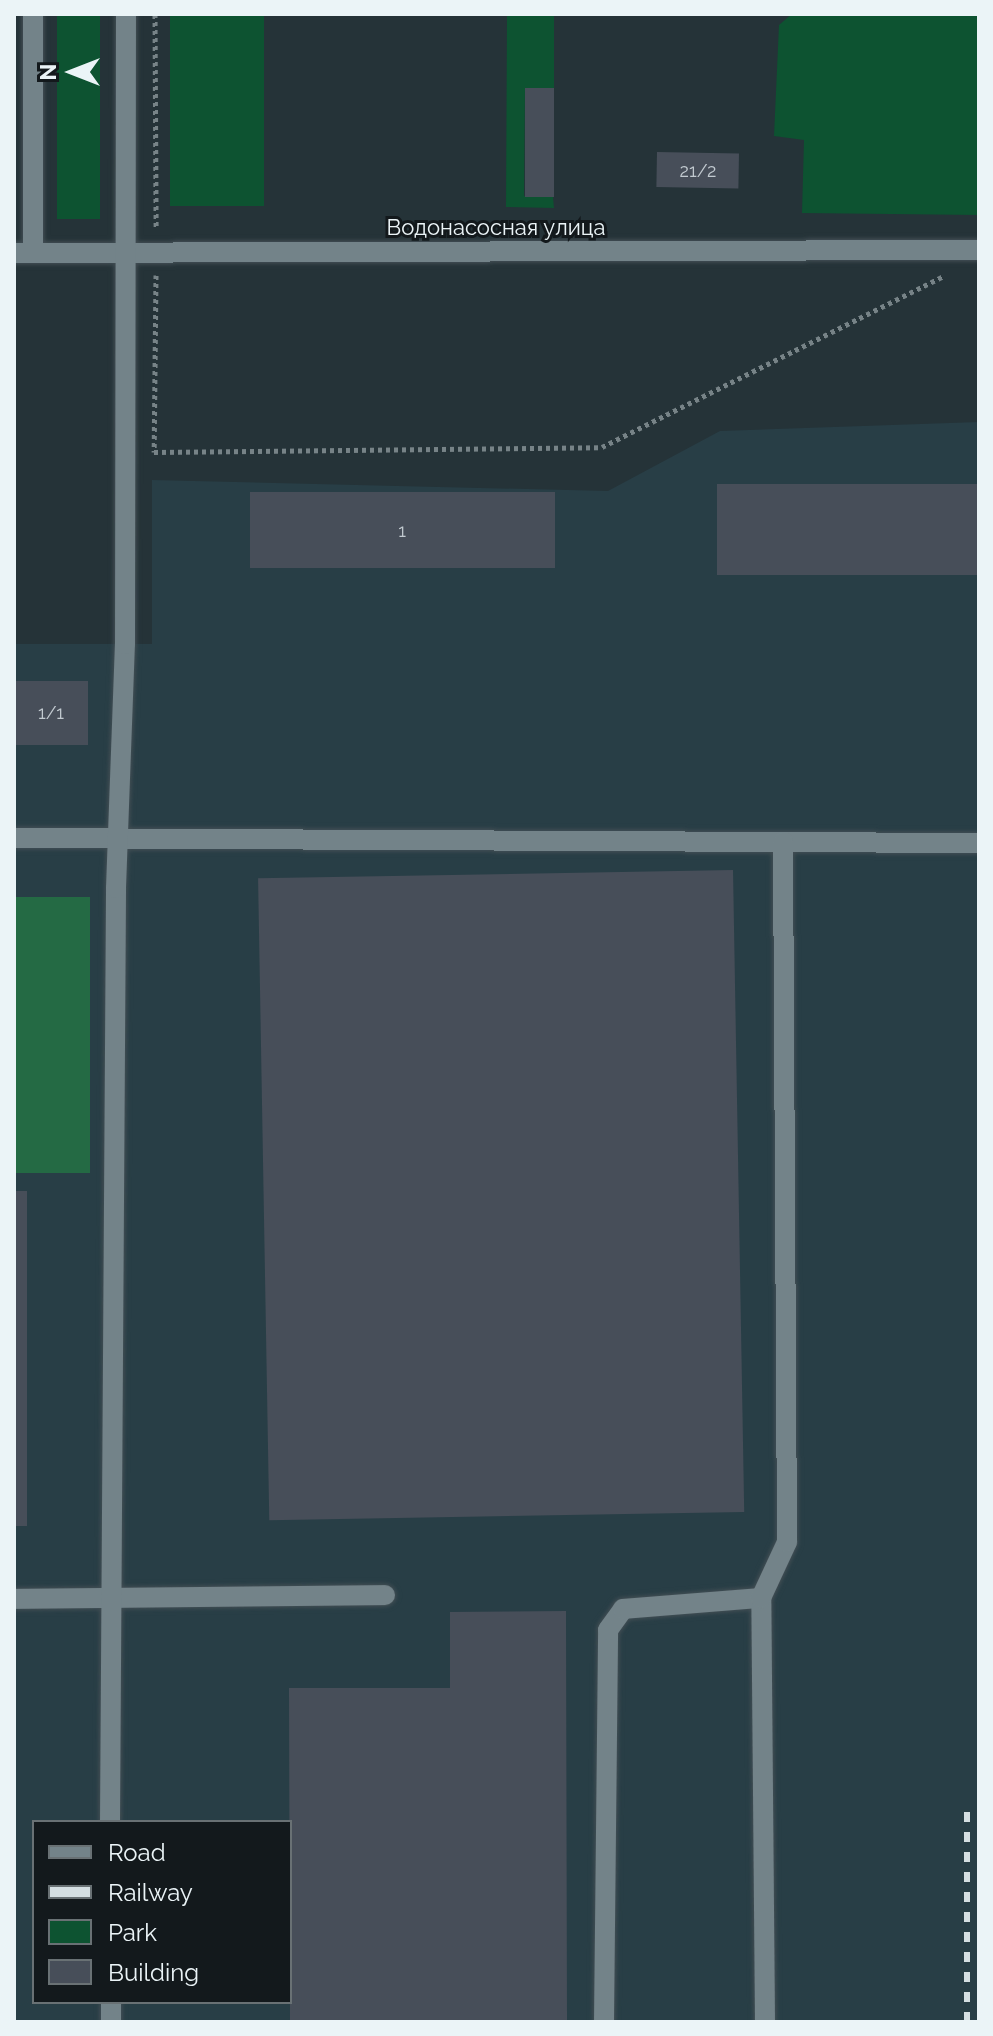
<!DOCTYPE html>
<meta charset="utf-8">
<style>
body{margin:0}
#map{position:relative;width:993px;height:2036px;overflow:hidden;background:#253338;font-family:Raleway,sans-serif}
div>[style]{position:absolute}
.built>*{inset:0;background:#283e46}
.green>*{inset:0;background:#0d5331;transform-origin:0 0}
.forest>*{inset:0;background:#246a44;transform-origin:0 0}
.building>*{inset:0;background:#474e59;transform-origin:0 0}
.path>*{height:5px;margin-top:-2.5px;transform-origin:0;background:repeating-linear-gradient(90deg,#778387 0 4px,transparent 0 8px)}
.roads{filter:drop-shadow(0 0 2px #424e54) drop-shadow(0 0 2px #424e54)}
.minor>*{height:20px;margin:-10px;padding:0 10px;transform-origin:10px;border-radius:10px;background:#738389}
.rail>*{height:6px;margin-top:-3px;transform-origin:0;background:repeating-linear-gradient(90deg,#d5dfe2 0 10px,transparent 0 20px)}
span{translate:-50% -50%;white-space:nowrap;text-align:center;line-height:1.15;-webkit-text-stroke:6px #13191c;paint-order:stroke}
.number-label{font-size:18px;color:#c2cad0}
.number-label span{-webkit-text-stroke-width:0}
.street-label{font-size:22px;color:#ebf4f7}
.frame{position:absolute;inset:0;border:16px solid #ebf4f7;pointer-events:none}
.legend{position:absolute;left:32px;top:1820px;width:260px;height:184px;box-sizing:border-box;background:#13191c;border:2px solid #697174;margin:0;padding:10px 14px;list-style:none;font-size:24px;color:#ebf4f7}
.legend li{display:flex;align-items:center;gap:16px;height:40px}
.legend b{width:40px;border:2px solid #697174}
.north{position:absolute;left:32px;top:32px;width:80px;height:80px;-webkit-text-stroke:6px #13191c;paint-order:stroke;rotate:270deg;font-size:22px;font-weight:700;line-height:32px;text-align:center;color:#ebf4f7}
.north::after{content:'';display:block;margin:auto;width:28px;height:36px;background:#ebf4f7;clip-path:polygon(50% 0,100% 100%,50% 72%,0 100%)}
</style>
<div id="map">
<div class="built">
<div style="clip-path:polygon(evenodd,979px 422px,979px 2022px,14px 2022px,14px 644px,152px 644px,152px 480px,608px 491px,720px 431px,979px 422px,34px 1822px,290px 1822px,290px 2002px,34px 2002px,34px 1822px)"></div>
</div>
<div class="green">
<div style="left:57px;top:14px;width:43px;height:205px"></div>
<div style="left:170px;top:14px;width:94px;height:192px"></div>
<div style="clip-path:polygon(507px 14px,554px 14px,554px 88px,525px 88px,524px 196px,553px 197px,554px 208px,506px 207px)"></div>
<div style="clip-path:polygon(792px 14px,979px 14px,979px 215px,802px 213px,804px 140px,774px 136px,779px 25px)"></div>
</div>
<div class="forest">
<div style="left:14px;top:897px;width:76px;height:276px"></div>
</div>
<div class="building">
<div style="left:525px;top:88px;width:29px;height:109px"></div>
<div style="left:657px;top:152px;width:82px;height:35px;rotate:1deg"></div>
<div style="left:979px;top:484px;width:91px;height:262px;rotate:90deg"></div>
<div style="left:250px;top:492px;width:305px;height:76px"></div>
<div style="left:88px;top:681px;width:64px;height:74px;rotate:90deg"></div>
<div style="left:733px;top:870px;width:642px;height:475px;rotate:89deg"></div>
<div style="left:14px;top:1191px;width:13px;height:335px"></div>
<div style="clip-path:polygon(566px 1611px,567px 2022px,290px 2022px,289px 1688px,450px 1688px,450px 1612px)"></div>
</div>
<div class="path">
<div style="left:155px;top:14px;width:215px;rotate:89.7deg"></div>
<div style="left:156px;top:275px;width:177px;rotate:90.6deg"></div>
<div style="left:154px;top:452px;width:448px;rotate:-0.6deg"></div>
<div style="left:602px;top:447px;width:381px;rotate:-26.6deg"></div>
</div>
<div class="roads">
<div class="minor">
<div style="left:33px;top:14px;width:239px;rotate:90deg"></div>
<div style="left:14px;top:253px;width:965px;rotate:-0.18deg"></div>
<div style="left:14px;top:838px;width:965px;rotate:0.3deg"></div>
<div style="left:14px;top:1599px;width:371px;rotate:-0.6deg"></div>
<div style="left:110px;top:1822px;width:934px;rotate:-89.63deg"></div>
<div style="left:116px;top:888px;width:244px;rotate:-87.9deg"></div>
<div style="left:125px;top:644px;width:630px;rotate:-89.91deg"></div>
<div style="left:111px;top:2002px;width:20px;rotate:90deg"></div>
<div style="left:604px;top:2022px;width:392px;rotate:-89.4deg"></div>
<div style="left:608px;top:1630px;width:26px;rotate:-54deg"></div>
<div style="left:623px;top:1609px;width:138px;rotate:-4.6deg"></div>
<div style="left:765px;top:2022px;width:424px;rotate:-90.5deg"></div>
<div style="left:761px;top:1598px;width:62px;rotate:-65.1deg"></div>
<div style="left:787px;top:1542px;width:700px;rotate:-90.33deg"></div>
</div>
</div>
<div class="rail">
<div style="left:967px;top:1812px;width:210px;rotate:90deg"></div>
</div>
<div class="number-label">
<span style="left:698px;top:171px">21/2</span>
<span style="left:402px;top:531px">1</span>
<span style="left:51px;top:713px">1/1</span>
</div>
<div class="street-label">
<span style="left:496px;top:228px">Водонасосная улица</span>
</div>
<div class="frame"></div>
<ul class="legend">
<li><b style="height:10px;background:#738389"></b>Road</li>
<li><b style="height:10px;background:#d5dfe2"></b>Railway</li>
<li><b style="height:22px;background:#0d5331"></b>Park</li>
<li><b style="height:22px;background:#474e59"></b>Building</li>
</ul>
<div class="north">N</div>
</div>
